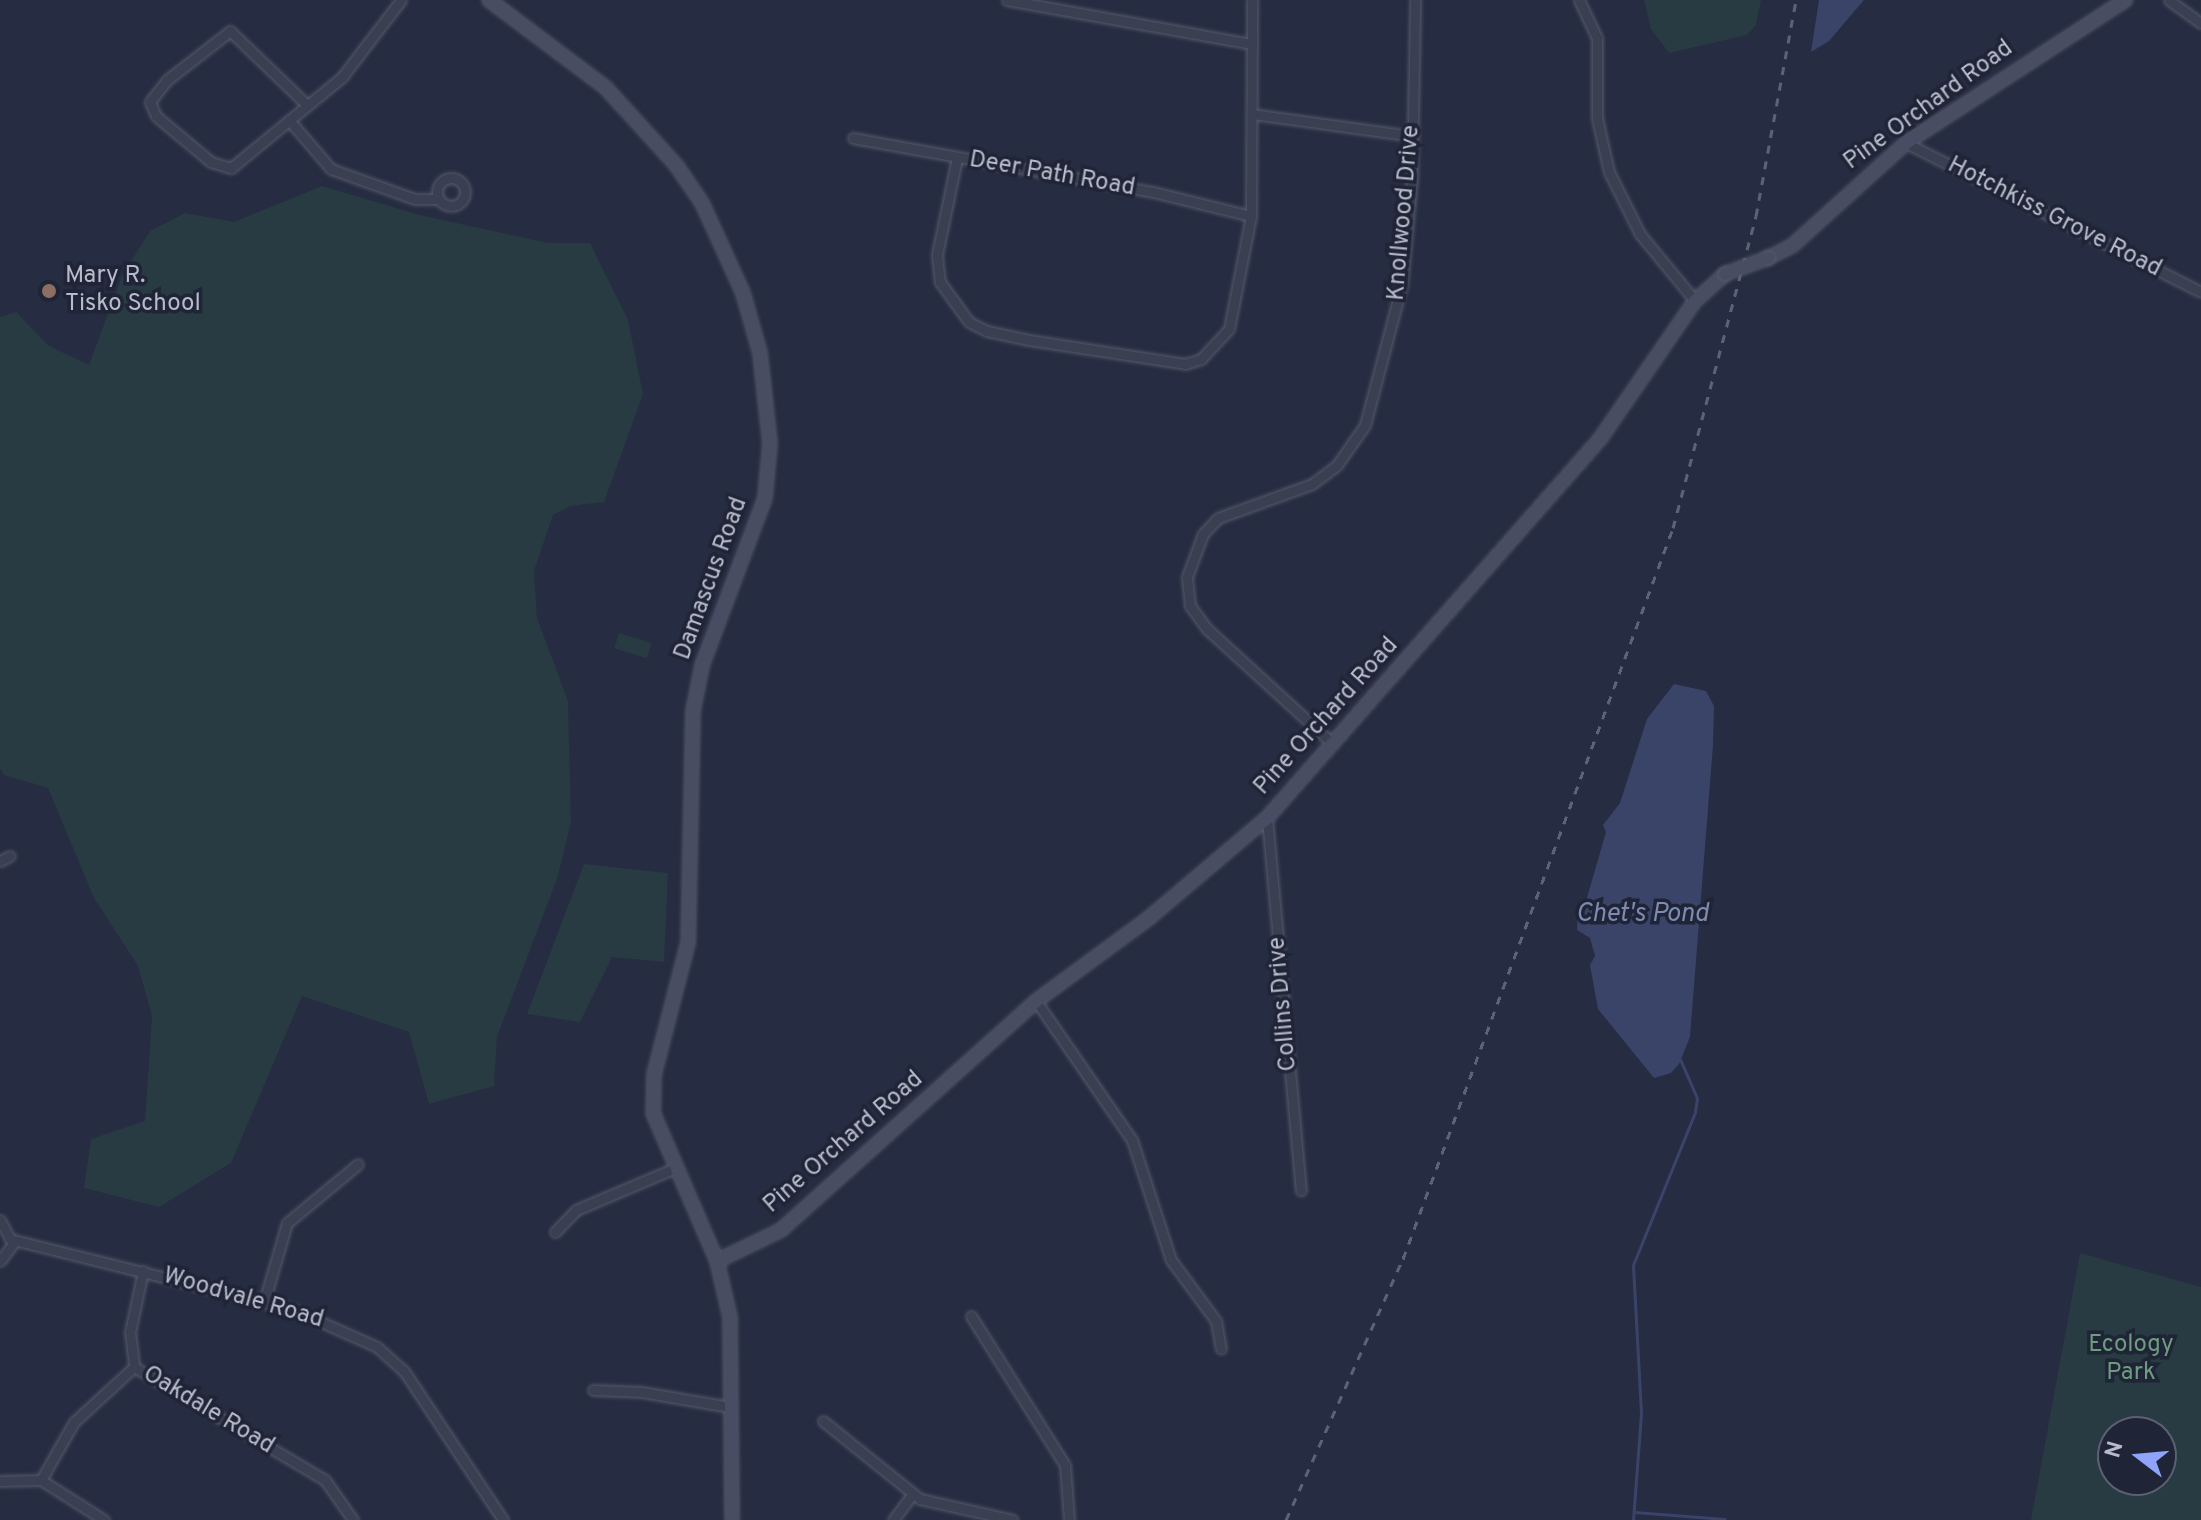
<!DOCTYPE html>
<style>
body{margin:0}
#map{position:relative;width:2201px;height:1520px;overflow:hidden;background:#262c41;font-family:Overpass,sans-serif}
div>[style]{position:absolute}
.green>*{inset:0;background:#283a42;transform-origin:0 0}
.water>*{inset:0;background:#394468}
.stream>*{height:3px;margin:-1.5px;padding:0 1.5px;transform-origin:1.5px;border-radius:1.5px;background:#394468}
.roads{filter:drop-shadow(0 0 2px #555a6b) drop-shadow(0 0 2px #555a6b)}
.street>*{height:9px;margin:-4.5px;padding:0 4.5px;transform-origin:4.5px;border-radius:4.5px;background:#3a3f51}
.street>.ring{margin:-4.5px;padding:0;box-sizing:content-box;background:none;border:9px solid #3a3f51;border-radius:50%}
.secondary>*{height:12px;margin:-6px;padding:0 6px;transform-origin:6px;border-radius:6px;background:#484d64}
.rail>*{height:3px;margin-top:-1.5px;transform-origin:0;background:repeating-linear-gradient(90deg,#5c6278 0 8px,transparent 0 16px)}
.bridges{filter:drop-shadow(0 0 2px #555a6b) drop-shadow(0 0 2px #555a6b)}
.secondary-bridge>*{height:12px;margin:-6px;padding:0 6px;transform-origin:6px;border-radius:6px;background:#484d64}
.dots>*{width:22px;height:22px;translate:-50% -50%;box-sizing:border-box;border:4px solid #1f2436;border-radius:50%}
span{translate:-50% -50%;white-space:nowrap;text-align:center;line-height:1.15;-webkit-text-stroke:7px #1f2436;paint-order:stroke}
.street-label{font-size:24px;color:#b7bbcb}
.poi-label{font-size:24px;color:#b7bbcb}
.left{translate:0 -50%;text-align:left}
.park-label{font-size:24px;color:#6e9c81}
.water-label{font-size:26px;color:#7e8bb2;font-style:italic}
.north{position:absolute;left:2097px;top:1416px;width:80px;height:80px;box-sizing:border-box;background:#1f2436;border:2px solid #5c6072;border-radius:50%;rotate:286deg;font-size:22px;font-weight:700;line-height:32px;text-align:center;color:#b7bbcb}
.north::after{content:'';display:block;margin:auto;width:28px;height:36px;background:#8ea3f9;clip-path:polygon(50% 0,100% 100%,50% 72%,0 100%)}
</style>
<div id="map">
<div class="green">
<div style="clip-path:polygon(1644px 0,1761px 0,1756px 25px,1747px 35px,1669px 53px,1651px 29px)"></div>
<div style="clip-path:polygon(322px 186px,420px 215px,548px 243px,590px 243px,628px 320px,643px 394px,604px 502px,570px 506px,553px 515px,534px 571px,537px 618px,568px 701px,571px 822px,558px 876px,497px 1037px,494px 1086px,429px 1104px,409px 1032px,302px 996px,231px 1163px,159px 1207px,84px 1188px,91px 1139px,145px 1121px,152px 1016px,138px 966px,94px 898px,48px 788px,4px 775px,0 769px,0 317px,16px 312px,49px 346px,89px 365px,122px 276px,150px 231px,185px 213px,234px 222px)"></div>
<div style="left:619px;top:633px;width:34px;height:16px;rotate:17deg"></div>
<div style="clip-path:polygon(584px 864px,668px 873px,664px 962px,612px 957px,580px 1022px,527px 1014px)"></div>
<div style="clip-path:polygon(evenodd,2080px 1253px,2201px 1287px,2201px 1520px,2031px 1520px,2080px 1253px,2113px 1432px,2161px 1432px,2161px 1480px,2113px 1480px,2113px 1432px)"></div>
</div>
<div class="water">
<div style="clip-path:polygon(1819px 0,1864px 0,1829px 41px,1811px 52px)"></div>
<div style="clip-path:polygon(1674px 684px,1706px 691px,1714px 706px,1713px 745px,1690px 1037px,1679px 1064px,1671px 1073px,1654px 1078px,1598px 1009px,1590px 965px,1595px 956px,1590px 938px,1577px 930px,1578px 908px,1584px 908px,1606px 832px,1603px 825px,1620px 803px,1647px 719px)"></div>
</div>
<div class="stream">
<div style="left:1634px;top:1512px;width:91px;rotate:4.4deg"></div>
<div style="left:1633px;top:1520px;width:107px;rotate:-85.7deg"></div>
<div style="left:1641px;top:1413px;width:148px;rotate:-93.1deg"></div>
<div style="left:1633px;top:1265px;width:165px;rotate:-67.9deg"></div>
<div style="left:1695px;top:1112px;width:14px;rotate:-82deg"></div>
<div style="left:1697px;top:1098px;width:43px;rotate:-113.6deg"></div>
</div>
<div class="roads">
<div class="street">
<div style="left:1007px;top:0;width:249px;rotate:10.2deg"></div>
<div style="left:1579px;top:0;width:42px;rotate:64.7deg"></div>
<div style="left:1597px;top:38px;width:80px;rotate:90deg"></div>
<div style="left:1597px;top:118px;width:55px;rotate:77.5deg"></div>
<div style="left:1609px;top:172px;width:69px;rotate:63.4deg"></div>
<div style="left:1640px;top:234px;width:87px;rotate:50.6deg"></div>
<div style="left:2169px;top:0;width:39px;rotate:36deg"></div>
<div style="left:307px;top:105px;width:107px;rotate:-136.1deg"></div>
<div style="left:230px;top:31px;width:80px;rotate:142.1deg"></div>
<div style="left:167px;top:80px;width:28px;rotate:128deg"></div>
<div style="left:150px;top:102px;width:15px;rotate:67deg"></div>
<div style="left:156px;top:116px;width:72px;rotate:39.9deg"></div>
<div style="left:211px;top:162px;width:21px;rotate:17deg"></div>
<div style="left:231px;top:168px;width:144px;rotate:-39.3deg"></div>
<div style="left:342px;top:77px;width:97px;rotate:-52.5deg"></div>
<div style="left:1252px;top:114px;width:162px;rotate:7.8deg"></div>
<div style="left:289px;top:120px;width:65px;rotate:49.4deg"></div>
<div style="left:331px;top:169px;width:89px;rotate:19.7deg"></div>
<div style="left:415px;top:199px;width:24px"></div>
<div style="left:853px;top:138px;width:305px;rotate:10.2deg"></div>
<div style="left:1153px;top:192px;width:101px;rotate:13.8deg"></div>
<div style="left:1906px;top:143px;width:330px;rotate:26.8deg"></div>
<div style="left:957px;top:158px;width:99px;rotate:101.7deg"></div>
<div style="left:937px;top:255px;width:27px;rotate:84deg"></div>
<div style="left:940px;top:282px;width:49px;rotate:54.1deg"></div>
<div style="left:969px;top:322px;width:20px;rotate:27deg"></div>
<div style="left:987px;top:331px;width:43px;rotate:12.1deg"></div>
<div style="left:1029px;top:340px;width:158px;rotate:8.7deg"></div>
<div style="left:1185px;top:364px;width:17px;rotate:-17deg"></div>
<div style="left:1201px;top:359px;width:41px;rotate:-47deg"></div>
<div style="left:1229px;top:329px;width:115px;rotate:-79deg"></div>
<div style="left:1251px;top:216px;width:216px;rotate:-89.7deg"></div>
<div class="ring" style="left:437px;top:178px;width:19px;height:19px"></div>
<div style="left:1333px;top:744px;width:171px;rotate:-137.6deg"></div>
<div style="left:1207px;top:629px;width:29px;rotate:-126deg"></div>
<div style="left:1190px;top:606px;width:29px;rotate:-96deg"></div>
<div style="left:1187px;top:577px;width:46px;rotate:-69.6deg"></div>
<div style="left:1203px;top:534px;width:22px;rotate:-47deg"></div>
<div style="left:1218px;top:518px;width:100px;rotate:-19.9deg"></div>
<div style="left:1312px;top:484px;width:31px;rotate:-37deg"></div>
<div style="left:1337px;top:465px;width:49px;rotate:-55deg"></div>
<div style="left:1365px;top:425px;width:146px;rotate:-75.3deg"></div>
<div style="left:1402px;top:284px;width:105px;rotate:-84.6deg"></div>
<div style="left:1412px;top:179px;width:179px;rotate:-89deg"></div>
<div style="left:1267px;top:818px;width:374px;rotate:84.8deg"></div>
<div style="left:0;top:861px;width:11px;rotate:-27deg"></div>
<div style="left:1036px;top:1001px;width:169px;rotate:55.4deg"></div>
<div style="left:1132px;top:1140px;width:126px;rotate:72deg"></div>
<div style="left:1171px;top:1260px;width:76px;rotate:53.6deg"></div>
<div style="left:1216px;top:1321px;width:28px;rotate:80deg"></div>
<div style="left:0;top:1220px;width:21px;rotate:62deg"></div>
<div style="left:10px;top:1239px;width:293px;rotate:14deg"></div>
<div style="left:294px;top:1310px;width:91px;rotate:24deg"></div>
<div style="left:377px;top:1347px;width:36px;rotate:42deg"></div>
<div style="left:404px;top:1371px;width:179px;rotate:56.4deg"></div>
<div style="left:555px;top:1232px;width:30px;rotate:-46deg"></div>
<div style="left:576px;top:1210px;width:108px;rotate:-23deg"></div>
<div style="left:0;top:1261px;width:25px;rotate:-53deg"></div>
<div style="left:143px;top:1271px;width:62px;rotate:102deg"></div>
<div style="left:130px;top:1332px;width:35px;rotate:83deg"></div>
<div style="left:134px;top:1367px;width:222px;rotate:30.6deg"></div>
<div style="left:325px;top:1480px;width:49px;rotate:55deg"></div>
<div style="left:264px;top:1302px;width:82px;rotate:-73.8deg"></div>
<div style="left:287px;top:1223px;width:92px;rotate:-39.7deg"></div>
<div style="left:971px;top:1316px;width:176px;rotate:57.8deg"></div>
<div style="left:1065px;top:1465px;width:55px;rotate:85.8deg"></div>
<div style="left:593px;top:1390px;width:49px;rotate:2.3deg"></div>
<div style="left:642px;top:1392px;width:89px;rotate:9.7deg"></div>
<div style="left:823px;top:1421px;width:124px;rotate:38.8deg"></div>
<div style="left:920px;top:1499px;width:95px;rotate:12.7deg"></div>
<div style="left:41px;top:1480px;width:67px;rotate:-60.4deg"></div>
<div style="left:74px;top:1422px;width:81px;rotate:-42.5deg"></div>
<div style="left:0;top:1481px;width:41px;rotate:-1.4deg"></div>
<div style="left:41px;top:1480px;width:75px;rotate:32.4deg"></div>
<div style="left:893px;top:1520px;width:31px;rotate:-53deg"></div>
</div>
<div class="secondary">
<div style="left:489px;top:0;width:146px;rotate:36.9deg"></div>
<div style="left:606px;top:88px;width:104px;rotate:47.7deg"></div>
<div style="left:676px;top:165px;width:46px;rotate:55.6deg"></div>
<div style="left:702px;top:203px;width:99px;rotate:65.5deg"></div>
<div style="left:743px;top:293px;width:62px;rotate:74.2deg"></div>
<div style="left:760px;top:353px;width:91px;rotate:83.7deg"></div>
<div style="left:770px;top:443px;width:55px;rotate:95.2deg"></div>
<div style="left:765px;top:498px;width:179px;rotate:110.6deg"></div>
<div style="left:702px;top:666px;width:46px;rotate:101.3deg"></div>
<div style="left:693px;top:711px;width:232px;rotate:91.2deg"></div>
<div style="left:688px;top:943px;width:135px;rotate:104.5deg"></div>
<div style="left:654px;top:1074px;width:39px;rotate:91deg"></div>
<div style="left:653px;top:1113px;width:161px;rotate:66.6deg"></div>
<div style="left:717px;top:1261px;width:57px;rotate:76.9deg"></div>
<div style="left:730px;top:1317px;width:203px;rotate:89.4deg"></div>
<div style="left:1768px;top:258px;width:28px;rotate:-27deg"></div>
<div style="left:1793px;top:245px;width:152px;rotate:-42.1deg"></div>
<div style="left:1906px;top:143px;width:262px;rotate:-33.1deg"></div>
<div style="left:717px;top:1261px;width:71px;rotate:-25.8deg"></div>
<div style="left:781px;top:1230px;width:343px;rotate:-41.9deg"></div>
<div style="left:1036px;top:1001px;width:140px;rotate:-36.3deg"></div>
<div style="left:1149px;top:918px;width:155px;rotate:-40.3deg"></div>
<div style="left:1267px;top:818px;width:505px;rotate:-48.7deg"></div>
<div style="left:1600px;top:439px;width:168px;rotate:-55.5deg"></div>
<div style="left:1695px;top:301px;width:40px;rotate:-42deg"></div>
</div>
</div>
<div class="rail">
<div style="left:1286px;top:1520px;width:286px;rotate:-65.9deg"></div>
<div style="left:1403px;top:1259px;width:779px;rotate:-69.73deg"></div>
<div style="left:1673px;top:528px;width:323px;rotate:-75.1deg"></div>
<div style="left:1756px;top:216px;width:220px;rotate:-79.5deg"></div>
</div>
<div class="bridges">
<div class="secondary-bridge">
<div style="left:1725px;top:274px;width:46px;rotate:-20.4deg"></div>
</div>
</div>
<div class="dots">
<div style="left:49px;top:291px;background:#8d6e63"></div>
</div>
<div class="street-label">
<span style="left:1929px;top:106px;rotate:-36deg">Pine Orchard Road</span>
<span style="left:1052px;top:175px;rotate:10deg">Deer Path Road</span>
<span style="left:1405px;top:213px;rotate:-85deg">Knollwood Drive</span>
<span style="left:2054px;top:218px;rotate:27deg">Hotchkiss Grove Road</span>
<span style="left:712px;top:579px;rotate:-70deg">Damascus Road</span>
<span style="left:1327px;top:717px;rotate:-48deg">Pine Orchard Road</span>
<span style="left:1284px;top:1004px;rotate:-95deg">Collins Drive</span>
<span style="left:844px;top:1143px;rotate:-41deg">Pine Orchard Road</span>
<span style="left:243px;top:1299px;rotate:16deg">Woodvale Road</span>
<span style="left:208px;top:1411px;rotate:31deg">Oakdale Road</span>
</div>
<div class="poi-label">
<span class="left" style="left:65px;top:291px">Mary R.<br>Tisko School</span>
</div>
<div class="park-label">
<span style="left:2131px;top:1360px">Ecology<br>Park</span>
</div>
<div class="water-label">
<span style="left:1642px;top:915px">Chet's Pond</span>
</div>
<div class="north">N</div>
</div>
